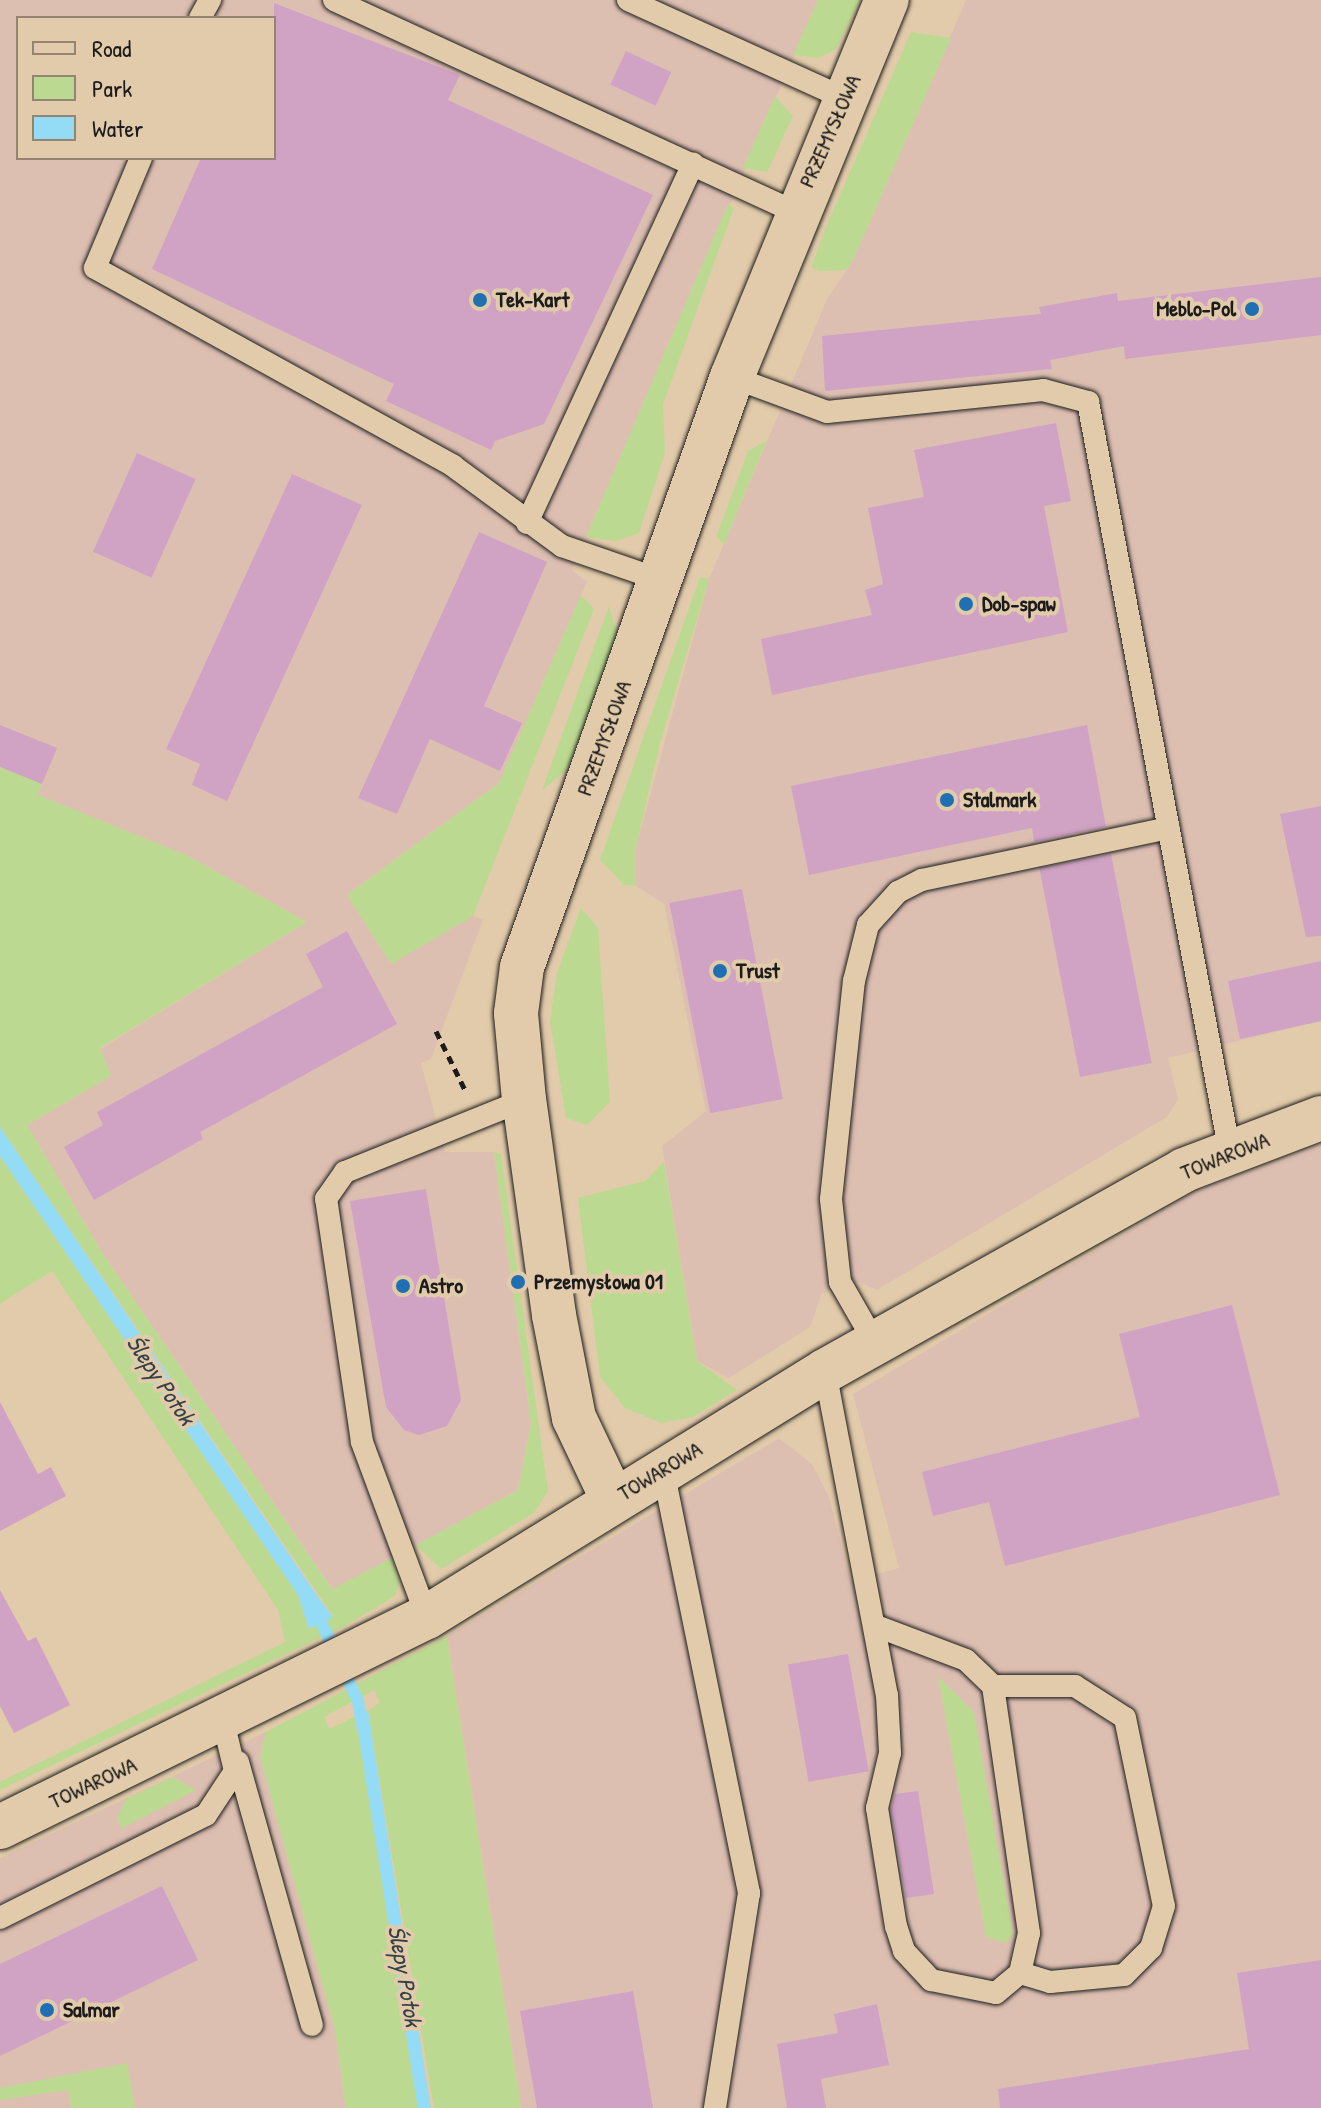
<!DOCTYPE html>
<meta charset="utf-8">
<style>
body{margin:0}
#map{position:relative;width:1321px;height:2108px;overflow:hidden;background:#e2cbaa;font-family:"Patrick Hand",sans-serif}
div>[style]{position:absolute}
.built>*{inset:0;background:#ddbfb2}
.green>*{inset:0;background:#bcd991}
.water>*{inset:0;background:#94dbf5;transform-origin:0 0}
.stream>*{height:12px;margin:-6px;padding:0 6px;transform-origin:6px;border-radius:6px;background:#94dbf5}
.building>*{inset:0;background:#d0a2c4;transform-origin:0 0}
.path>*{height:5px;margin-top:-2.5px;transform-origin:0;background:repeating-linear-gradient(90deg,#1c1c1c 0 8px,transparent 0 14px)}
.roads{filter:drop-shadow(0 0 2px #1c1c1c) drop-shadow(0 0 2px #1c1c1c)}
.lane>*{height:22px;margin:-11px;padding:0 11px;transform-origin:11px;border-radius:11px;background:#e2cbaa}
.street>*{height:44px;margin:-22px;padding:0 22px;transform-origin:22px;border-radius:22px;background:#e2cbaa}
.dots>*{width:22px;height:22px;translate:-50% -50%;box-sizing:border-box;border:4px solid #e2cbaa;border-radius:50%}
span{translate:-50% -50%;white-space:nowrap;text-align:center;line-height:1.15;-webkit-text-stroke:8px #e2cbaa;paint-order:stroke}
.street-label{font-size:22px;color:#1c1c1c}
.poi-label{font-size:22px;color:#1c1c1c;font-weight:700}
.left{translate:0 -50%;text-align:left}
.right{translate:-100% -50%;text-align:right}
.water-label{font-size:24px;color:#344247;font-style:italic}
.legend{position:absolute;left:16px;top:16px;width:260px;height:144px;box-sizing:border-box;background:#e2cbaa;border:2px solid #938571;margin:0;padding:10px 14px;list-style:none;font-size:24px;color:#1c1c1c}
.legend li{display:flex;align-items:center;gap:16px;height:40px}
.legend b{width:40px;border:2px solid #938571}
</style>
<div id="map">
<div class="built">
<div style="clip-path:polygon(evenodd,0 0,818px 0,572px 570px,587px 582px,499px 783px,347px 895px,391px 963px,473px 916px,483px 920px,431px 1059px,421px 1063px,445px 1152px,494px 1152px,531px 1423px,518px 1490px,333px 1590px,101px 1251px,27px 1125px,111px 1076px,100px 1049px,307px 922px,188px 856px,37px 795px,42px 784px,0 767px,0 0,18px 18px,274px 18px,274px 158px,18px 158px,18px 18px)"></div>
<div style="clip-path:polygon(966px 0,1321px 0,1321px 1021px,1168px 1058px,1178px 1099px,1167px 1117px,877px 1290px,859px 1282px,822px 1293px,810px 1327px,729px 1378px,697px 1361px,662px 1146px,706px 1111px,664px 904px,636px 886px,636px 847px,709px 579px,827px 299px,853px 260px)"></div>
<div style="clip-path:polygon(1321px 1144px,1321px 2108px,521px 2108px,447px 1636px,779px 1438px,812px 1464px,829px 1497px,851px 1581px,899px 1568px,853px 1394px,1190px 1194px)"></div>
<div style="clip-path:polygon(266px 1732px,260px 1757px,335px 2030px,346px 2108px,0 2108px,0 1858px)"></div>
</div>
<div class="green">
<div style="clip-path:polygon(818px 0,860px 0,836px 49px,818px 58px,793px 55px)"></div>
<div style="clip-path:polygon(911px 32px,951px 38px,853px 260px,846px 270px,819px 271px,811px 267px,826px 227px)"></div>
<div style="clip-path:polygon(775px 96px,793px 116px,767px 172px,743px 168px)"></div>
<div style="clip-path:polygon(728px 204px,734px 208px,663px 404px,665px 453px,639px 533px,616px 541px,586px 537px)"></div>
<div style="clip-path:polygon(767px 440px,724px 544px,716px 537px,748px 451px)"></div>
<div style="clip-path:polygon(700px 577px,709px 579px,660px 743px,636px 847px,636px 886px,624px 885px,600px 860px)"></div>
<div style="clip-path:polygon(581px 595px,594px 609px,473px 916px,391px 964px,347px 895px,499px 783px)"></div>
<div style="clip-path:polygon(609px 606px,617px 633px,571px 767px,542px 790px)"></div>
<div style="clip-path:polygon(0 767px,42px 784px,38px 795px,188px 856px,307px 922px,100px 1048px,111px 1076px,27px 1125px,101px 1251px,332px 1589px,392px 1558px,399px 1583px,395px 1596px,343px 1627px,0 1790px,0 1782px,285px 1642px,278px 1610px,52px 1271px,0 1304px,0 1156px,298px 1595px,309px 1629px,333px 1616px,0 1127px)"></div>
<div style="clip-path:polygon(581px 908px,598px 928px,610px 1102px,587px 1125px,566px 1118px,550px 1021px,557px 973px)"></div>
<div style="clip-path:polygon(494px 1152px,501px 1154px,548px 1491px,534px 1513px,441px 1569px,416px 1545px,518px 1490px,531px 1423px)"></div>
<div style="clip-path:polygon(664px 1162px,697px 1361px,737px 1390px,693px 1417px,661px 1423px,625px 1408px,600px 1377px,578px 1198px,645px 1181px)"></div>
<div style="clip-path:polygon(447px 1636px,521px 2108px,434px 2108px,368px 1711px,380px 1702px,374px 1690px,324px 1717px,329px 1729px,356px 1716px,421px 2108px,346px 2108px,335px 2030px,260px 1757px,266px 1732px)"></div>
<div style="clip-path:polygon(938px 1676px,974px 1712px,1013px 1934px,1006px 1943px,986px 1937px)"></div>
<div style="clip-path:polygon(173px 1777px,196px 1790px,122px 1828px,117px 1819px,126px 1799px)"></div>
<div style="clip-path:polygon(127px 2063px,135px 2108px,71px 2108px,68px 2090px,0 2100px,0 2088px)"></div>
</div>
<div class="water">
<div style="clip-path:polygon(0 1127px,320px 1600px,333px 1617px,309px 1629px,298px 1595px,0 1156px)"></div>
<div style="left:368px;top:1711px;width:402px;height:13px;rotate:81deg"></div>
</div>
<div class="stream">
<div style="left:316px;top:1611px;width:99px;rotate:65deg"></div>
<div style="left:358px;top:1701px;width:29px;rotate:80deg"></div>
</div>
<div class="building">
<div style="clip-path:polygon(274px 3px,460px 75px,448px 100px,653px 195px,544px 424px,495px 441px,491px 450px,386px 401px,394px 384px,152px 269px,201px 158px,274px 158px)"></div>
<div style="left:626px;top:51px;width:50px;height:37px;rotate:25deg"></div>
<div style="clip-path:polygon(1321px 277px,1321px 335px,1125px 359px,1124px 346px,1050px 360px,1052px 369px,825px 391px,822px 336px,1041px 314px,1039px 307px,1117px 293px,1118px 301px)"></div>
<div style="clip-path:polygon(1056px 423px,1071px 501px,1044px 506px,1068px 632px,772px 695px,761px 639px,872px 615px,865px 590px,883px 584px,868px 508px,924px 497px,914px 450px)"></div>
<div style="left:137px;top:453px;width:64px;height:108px;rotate:24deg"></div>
<div style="clip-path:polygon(292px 474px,362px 505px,227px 801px,192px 785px,200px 764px,166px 749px)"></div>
<div style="clip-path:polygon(479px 532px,547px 562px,484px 706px,522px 723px,500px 771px,430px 739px,397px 814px,358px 798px)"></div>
<div style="clip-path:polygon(0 725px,57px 748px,42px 784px,0 767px)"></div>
<div style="clip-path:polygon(1087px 725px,1106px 827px,1034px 842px,1032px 828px,809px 875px,791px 786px)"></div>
<div style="clip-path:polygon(1321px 806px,1321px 936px,1306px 937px,1280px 814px)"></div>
<div style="left:1111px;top:854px;width:213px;height:73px;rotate:79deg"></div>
<div style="left:742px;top:889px;width:214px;height:74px;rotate:79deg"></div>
<div style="clip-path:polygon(347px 931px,397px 1024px,200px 1132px,203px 1139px,94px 1200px,64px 1147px,103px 1125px,97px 1112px,323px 987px,306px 954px)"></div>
<div style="clip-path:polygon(1321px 961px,1321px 1021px,1240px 1039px,1228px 981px)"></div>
<div style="clip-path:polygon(426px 1189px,461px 1400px,447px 1426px,419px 1435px,404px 1430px,386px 1407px,350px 1201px)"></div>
<div style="clip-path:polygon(1232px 1305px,1280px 1495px,1005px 1566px,989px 1502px,933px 1516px,922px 1472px,1140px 1417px,1119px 1334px)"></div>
<div style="clip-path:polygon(0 1402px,38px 1474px,51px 1467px,66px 1496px,0 1531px)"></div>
<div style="clip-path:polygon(0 1590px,28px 1641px,36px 1637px,70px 1705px,14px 1733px,0 1706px)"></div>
<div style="left:848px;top:1654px;width:119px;height:61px;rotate:80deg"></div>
<div style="clip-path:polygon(918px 1791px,934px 1894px,906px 1898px,891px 1809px,895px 1794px)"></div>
<div style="clip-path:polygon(162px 1886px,198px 1960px,0 2056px,0 1964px)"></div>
<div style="clip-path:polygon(1321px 1960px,1321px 2108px,1000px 2108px,998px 2089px,1249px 2049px,1237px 1973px)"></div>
<div style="clip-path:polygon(633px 1991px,653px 2108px,537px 2108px,520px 2011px)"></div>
<div style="clip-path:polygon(877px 2004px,889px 2065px,821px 2079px,826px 2108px,787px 2108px,777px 2044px,838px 2033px,834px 2014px)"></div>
</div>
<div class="path">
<div style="left:436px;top:1031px;width:66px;rotate:63.8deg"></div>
</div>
<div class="roads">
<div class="lane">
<div style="left:334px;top:0;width:507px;rotate:24.7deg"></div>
<div style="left:628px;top:0;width:237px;rotate:24.4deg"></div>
<div style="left:200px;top:18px;width:21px;rotate:-61deg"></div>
<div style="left:141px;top:158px;width:119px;rotate:112.7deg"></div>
<div style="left:95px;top:268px;width:409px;rotate:28.9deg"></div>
<div style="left:453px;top:466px;width:135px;rotate:36.3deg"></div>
<div style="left:562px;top:546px;width:105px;rotate:19deg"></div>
<div style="left:732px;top:377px;width:101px;rotate:20.2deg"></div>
<div style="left:827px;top:412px;width:217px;rotate:-5.8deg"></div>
<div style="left:1043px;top:390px;width:47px;rotate:14.9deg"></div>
<div style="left:1088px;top:402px;width:764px;rotate:79.29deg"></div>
<div style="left:527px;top:523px;width:396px;rotate:-65.2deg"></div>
<div style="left:875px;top:1343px;width:70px;rotate:-119.8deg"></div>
<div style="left:840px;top:1282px;width:83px;rotate:-96.2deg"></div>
<div style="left:831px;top:1199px;width:219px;rotate:-84deg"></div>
<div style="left:854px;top:981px;width:58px;rotate:-76deg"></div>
<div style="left:868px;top:925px;width:45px;rotate:-47.7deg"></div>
<div style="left:898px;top:892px;width:27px;rotate:-27deg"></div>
<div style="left:922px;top:880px;width:252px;rotate:-11.9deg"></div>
<div style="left:825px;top:1371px;width:330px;rotate:79.2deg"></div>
<div style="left:887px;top:1695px;width:58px;rotate:87deg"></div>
<div style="left:890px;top:1753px;width:57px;rotate:103.3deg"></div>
<div style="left:877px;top:1808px;width:120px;rotate:80.9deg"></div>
<div style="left:896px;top:1926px;width:26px;rotate:72deg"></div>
<div style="left:904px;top:1951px;width:40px;rotate:47deg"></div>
<div style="left:931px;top:1980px;width:66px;rotate:11.3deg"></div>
<div style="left:996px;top:1993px;width:31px;rotate:-40deg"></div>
<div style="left:1020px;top:1973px;width:41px;rotate:-77.3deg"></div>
<div style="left:1029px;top:1933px;width:250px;rotate:-98.3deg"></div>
<div style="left:993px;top:1686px;width:37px;rotate:-136deg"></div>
<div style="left:966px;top:1660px;width:96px;rotate:-159.3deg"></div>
<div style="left:663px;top:1470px;width:432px;rotate:78.5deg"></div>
<div style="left:749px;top:1893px;width:218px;rotate:99deg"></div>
<div style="left:427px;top:1617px;width:187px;rotate:-110.4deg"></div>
<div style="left:362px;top:1442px;width:246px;rotate:-98.4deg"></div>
<div style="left:326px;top:1199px;width:33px;rotate:-55deg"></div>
<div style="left:345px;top:1172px;width:193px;rotate:-21.9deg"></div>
<div style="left:993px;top:1686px;width:82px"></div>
<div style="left:1075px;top:1686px;width:59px;rotate:32.6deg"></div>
<div style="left:1125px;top:1718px;width:192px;rotate:78.3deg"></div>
<div style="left:1164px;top:1906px;width:44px;rotate:107.2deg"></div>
<div style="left:1151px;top:1948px;width:38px;rotate:135deg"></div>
<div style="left:1124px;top:1975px;width:74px;rotate:174.6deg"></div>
<div style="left:1050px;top:1982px;width:31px;rotate:-163deg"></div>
<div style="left:238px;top:1762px;width:273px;rotate:74.3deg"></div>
<div style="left:0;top:1918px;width:230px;rotate:-26.6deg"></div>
<div style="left:206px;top:1815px;width:53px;rotate:-56.6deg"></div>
<div style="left:235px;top:1771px;width:51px;rotate:-103.5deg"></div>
</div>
<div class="street">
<div style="left:613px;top:1500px;width:91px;rotate:-115.4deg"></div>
<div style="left:574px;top:1418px;width:105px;rotate:-101deg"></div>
<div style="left:554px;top:1315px;width:217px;rotate:-97.9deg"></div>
<div style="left:524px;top:1100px;width:87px;rotate:-95.3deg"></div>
<div style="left:516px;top:1013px;width:46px;rotate:-82.6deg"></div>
<div style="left:522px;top:967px;width:626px;rotate:-70.41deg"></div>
<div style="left:732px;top:377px;width:408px;rotate:-67.7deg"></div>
<div style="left:0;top:1827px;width:476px;rotate:-26.2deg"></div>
<div style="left:427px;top:1617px;width:468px;rotate:-31.7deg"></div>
<div style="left:825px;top:1371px;width:411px;rotate:-29.2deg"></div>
<div style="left:1184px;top:1170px;width:147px;rotate:-20.8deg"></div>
</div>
</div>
<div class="dots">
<div style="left:480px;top:300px;background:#1f6fb2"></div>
<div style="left:1252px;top:309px;background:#1f6fb2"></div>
<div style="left:966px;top:604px;background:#1f6fb2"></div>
<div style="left:947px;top:800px;background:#1f6fb2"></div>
<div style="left:720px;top:971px;background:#1f6fb2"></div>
<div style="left:518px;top:1282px;background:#1f6fb2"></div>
<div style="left:403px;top:1286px;background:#1f6fb2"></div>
<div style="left:47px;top:2010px;background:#1f6fb2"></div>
</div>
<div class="street-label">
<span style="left:830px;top:131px;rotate:-66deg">PRZEMYSŁOWA</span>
<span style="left:604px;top:738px;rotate:-70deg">PRZEMYSŁOWA</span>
<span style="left:1225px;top:1156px;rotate:-22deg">TOWAROWA</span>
<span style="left:660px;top:1471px;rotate:-31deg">TOWAROWA</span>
<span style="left:93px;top:1783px;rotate:-25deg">TOWAROWA</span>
</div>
<div class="poi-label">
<span class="left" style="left:496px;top:300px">Tek-Kart</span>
<span class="right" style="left:1236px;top:309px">Meblo-Pol</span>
<span class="left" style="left:982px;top:604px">Dob-spaw</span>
<span class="left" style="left:963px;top:800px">Stalmark</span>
<span class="left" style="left:736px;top:971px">Trust</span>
<span class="left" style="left:534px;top:1282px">Przemysłowa 01</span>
<span class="left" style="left:419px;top:1286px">Astro</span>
<span class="left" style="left:63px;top:2010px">Salmar</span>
</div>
<div class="water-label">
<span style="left:161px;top:1380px;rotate:56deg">Ślepy Potok</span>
<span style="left:405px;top:1976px;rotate:80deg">Ślepy Potok</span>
</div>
<ul class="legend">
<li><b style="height:10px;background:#e2cbaa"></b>Road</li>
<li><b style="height:22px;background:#bcd991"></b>Park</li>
<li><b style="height:22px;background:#94dbf5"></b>Water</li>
</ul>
</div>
